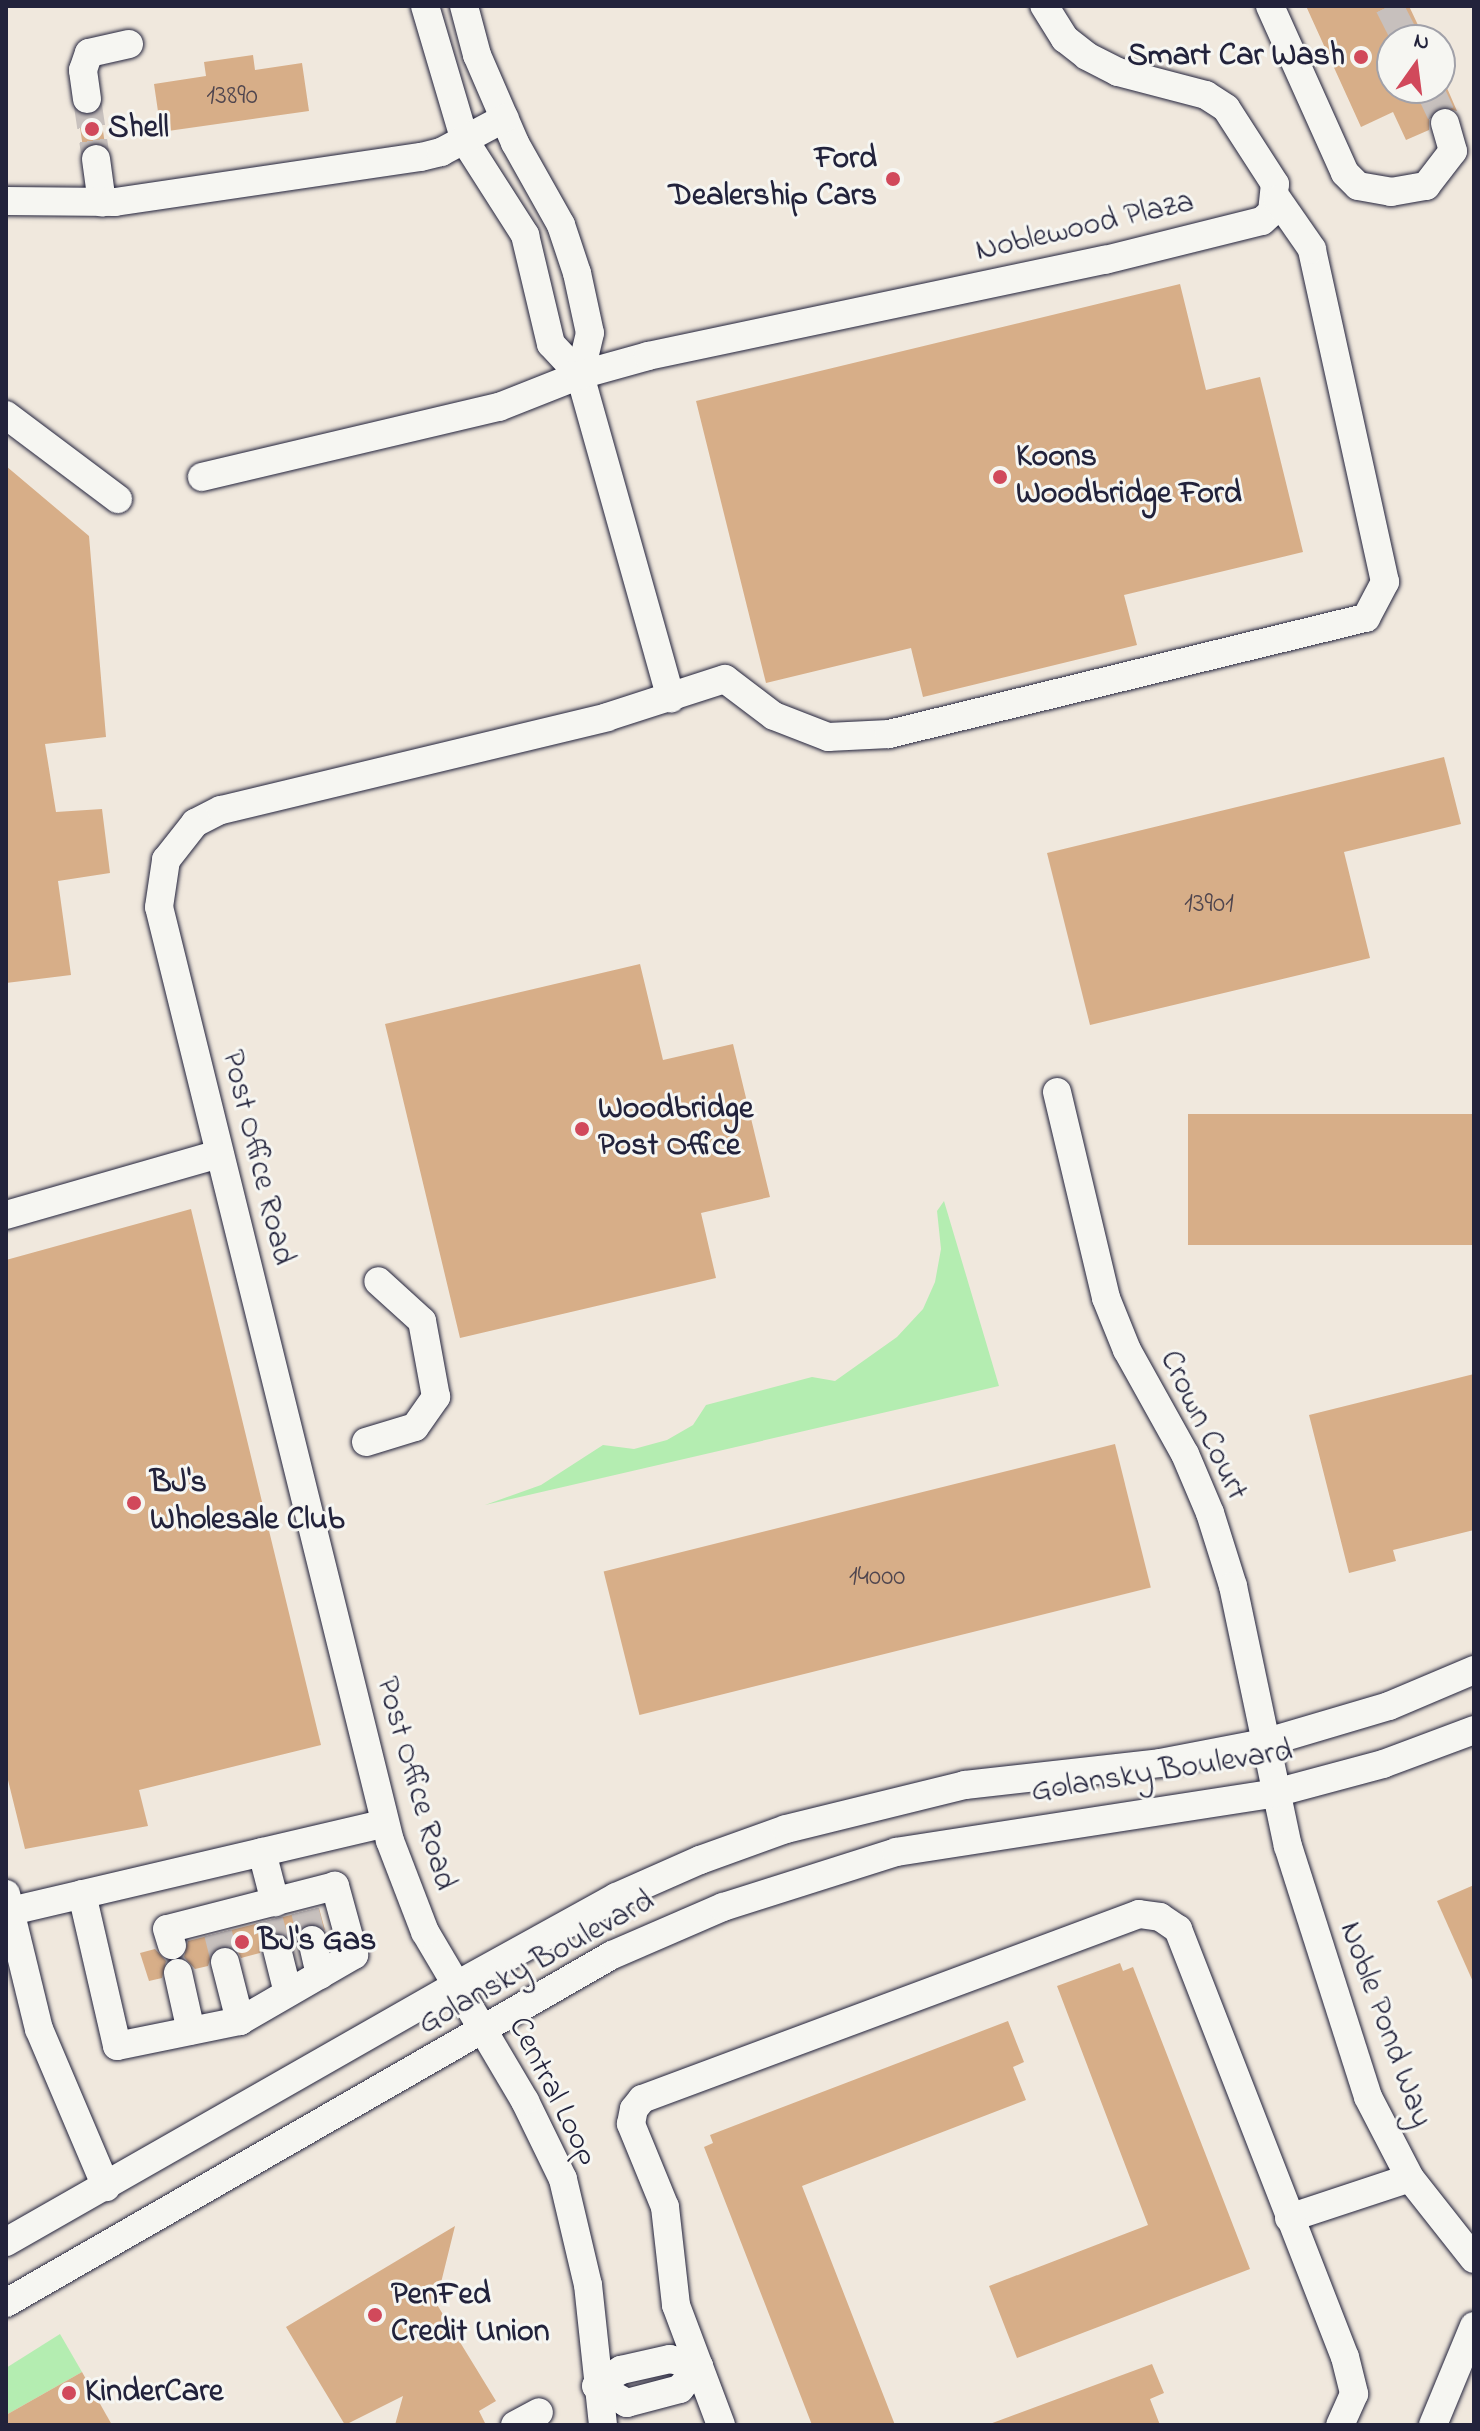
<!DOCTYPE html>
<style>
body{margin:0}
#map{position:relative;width:1480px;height:2431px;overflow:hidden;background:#f0e8dd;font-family:"Indie Flower",sans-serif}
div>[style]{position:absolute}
.green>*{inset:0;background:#b4edb1}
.building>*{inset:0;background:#d7ae88;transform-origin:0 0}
.minor-tunnel>*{height:28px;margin-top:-14px;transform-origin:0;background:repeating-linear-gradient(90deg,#c7c0bd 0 28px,transparent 0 42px)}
.roads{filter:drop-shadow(0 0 2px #22223b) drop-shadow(0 0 2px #22223b)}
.minor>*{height:28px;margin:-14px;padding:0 14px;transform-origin:14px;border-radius:14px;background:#f6f6f2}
.dots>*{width:22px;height:22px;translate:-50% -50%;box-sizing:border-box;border:4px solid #f6f6f2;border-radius:50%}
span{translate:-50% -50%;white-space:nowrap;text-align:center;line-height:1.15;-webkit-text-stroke:6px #f6f6f2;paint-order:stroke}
.number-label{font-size:28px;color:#4f454e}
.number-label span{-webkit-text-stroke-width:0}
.poi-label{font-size:32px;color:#22223b;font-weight:700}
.right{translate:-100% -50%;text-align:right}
.left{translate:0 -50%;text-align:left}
.street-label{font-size:32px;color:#22223b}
.frame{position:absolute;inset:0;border:8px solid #22223b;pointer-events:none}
.north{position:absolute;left:1376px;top:24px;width:80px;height:80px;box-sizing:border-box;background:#f6f6f2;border:2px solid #a1a1a9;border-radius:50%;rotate:14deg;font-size:22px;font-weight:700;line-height:32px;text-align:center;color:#22223b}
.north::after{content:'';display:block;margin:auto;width:28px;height:36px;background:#d1495b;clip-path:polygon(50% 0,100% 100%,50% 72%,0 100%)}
</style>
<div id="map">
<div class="green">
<div style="clip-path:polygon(944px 1201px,999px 1386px,485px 1505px,541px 1485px,603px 1445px,634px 1449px,667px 1440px,693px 1425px,706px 1405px,812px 1377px,835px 1381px,897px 1337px,923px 1309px,935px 1282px,941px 1249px,937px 1211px)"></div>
<div style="clip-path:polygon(60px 2334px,82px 2372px,6px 2415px,6px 2368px)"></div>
</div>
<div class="building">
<div style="clip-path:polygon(1306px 6px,1409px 6px,1425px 40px,1392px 40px,1392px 88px,1447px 88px,1457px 111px,1440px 107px,1429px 118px,1429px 130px,1406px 140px,1393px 112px,1361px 127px)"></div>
<div style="clip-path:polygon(253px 55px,255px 70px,302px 63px,309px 111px,161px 132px,154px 84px,206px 76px,204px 62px)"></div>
<div style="clip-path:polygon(100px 109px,105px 145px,93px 142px,83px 148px,78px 113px,90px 116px)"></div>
<div style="clip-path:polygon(1180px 284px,1206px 390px,1260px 377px,1303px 552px,1124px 595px,1137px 645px,923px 697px,911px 648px,766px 683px,696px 401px)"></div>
<div style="clip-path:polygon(6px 466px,89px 536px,106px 737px,45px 744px,56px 812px,102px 809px,110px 873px,58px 881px,71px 975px,6px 983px)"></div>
<div style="clip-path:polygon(1444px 757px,1461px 824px,1344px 852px,1370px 958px,1090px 1025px,1047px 853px)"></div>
<div style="clip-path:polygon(640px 964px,663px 1060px,733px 1044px,770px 1197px,701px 1213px,716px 1278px,460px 1338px,385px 1024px)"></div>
<div style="left:1474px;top:1114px;width:131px;height:286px;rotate:90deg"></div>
<div style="clip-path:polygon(191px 1209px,321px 1745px,139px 1790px,148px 1826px,25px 1849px,6px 1772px,6px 1260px)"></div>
<div style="clip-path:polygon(1474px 1374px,1474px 1530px,1393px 1550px,1396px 1561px,1349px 1573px,1309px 1415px)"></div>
<div style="left:1115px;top:1444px;width:148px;height:527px;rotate:76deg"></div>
<div style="clip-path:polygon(1474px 1885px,1474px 1984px,1437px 1901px)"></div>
<div style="clip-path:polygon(319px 1908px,325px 1930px,307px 1924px,296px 1934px,295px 1944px,274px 1932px,265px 1937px,260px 1953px,241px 1958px,237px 1950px,222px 1945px,213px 1950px,208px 1966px,195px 1969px,184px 1957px,188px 1941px)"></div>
<div style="clip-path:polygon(155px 1949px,166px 1961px,162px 1978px,149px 1981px,140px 1953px)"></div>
<div style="clip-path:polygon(1120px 1963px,1123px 1971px,1133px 1967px,1250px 2269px,1017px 2358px,989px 2286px,1148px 2225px,1057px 1986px)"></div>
<div style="clip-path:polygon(1008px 2021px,1024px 2062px,1013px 2067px,1026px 2100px,802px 2186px,895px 2425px,812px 2425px,704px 2147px,713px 2143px,710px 2135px)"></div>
<div style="clip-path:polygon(455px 2226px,436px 2303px,496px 2401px,479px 2411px,486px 2425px,395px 2425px,403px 2396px,345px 2425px,286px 2327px)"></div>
<div style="clip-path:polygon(1152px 2364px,1164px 2393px,1150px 2399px,1160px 2425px,987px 2425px)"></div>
<div style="clip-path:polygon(82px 2372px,112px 2425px,6px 2425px,6px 2415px)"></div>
</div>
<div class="minor-tunnel">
<div style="left:1389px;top:6px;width:38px;rotate:63deg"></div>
<div style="left:1429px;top:88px;width:38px;rotate:65deg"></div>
<div style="left:87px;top:99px;width:61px;rotate:81.5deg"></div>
<div style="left:305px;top:1911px;width:30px;rotate:76deg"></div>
<div style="left:269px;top:1920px;width:30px;rotate:75deg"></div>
<div style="left:218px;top:1933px;width:30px;rotate:76deg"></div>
</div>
<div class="roads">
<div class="minor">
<div style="left:425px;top:6px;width:141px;rotate:73.5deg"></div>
<div style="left:465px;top:141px;width:112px;rotate:57.4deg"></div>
<div style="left:525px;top:235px;width:112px;rotate:76.6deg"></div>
<div style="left:551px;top:344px;width:42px;rotate:46.9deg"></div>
<div style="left:464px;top:6px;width:51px;rotate:75.1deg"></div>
<div style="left:477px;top:55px;width:96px;rotate:66.6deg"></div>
<div style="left:515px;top:143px;width:94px;rotate:60.7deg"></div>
<div style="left:561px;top:225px;width:51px;rotate:71.6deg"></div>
<div style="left:577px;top:273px;width:61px;rotate:77.8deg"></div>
<div style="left:590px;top:333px;width:43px;rotate:103.4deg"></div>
<div style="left:580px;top:375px;width:336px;rotate:74.3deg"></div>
<div style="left:1270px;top:6px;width:183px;rotate:65.8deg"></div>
<div style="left:1345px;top:173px;width:18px;rotate:45deg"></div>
<div style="left:1358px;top:186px;width:34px;rotate:10deg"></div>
<div style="left:1391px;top:192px;width:36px;rotate:-10deg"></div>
<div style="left:1426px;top:186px;width:44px;rotate:-52.4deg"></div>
<div style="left:1453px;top:151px;width:29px;rotate:-106deg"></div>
<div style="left:87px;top:99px;width:29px;rotate:-98deg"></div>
<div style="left:83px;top:70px;width:18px;rotate:-71deg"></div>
<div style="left:89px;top:53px;width:41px;rotate:-12.7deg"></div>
<div style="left:96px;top:159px;width:44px;rotate:82.2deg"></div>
<div style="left:6px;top:201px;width:109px;rotate:0.5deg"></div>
<div style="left:115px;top:202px;width:309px;rotate:-8.4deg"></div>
<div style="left:421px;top:157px;width:21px;rotate:-14deg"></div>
<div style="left:441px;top:152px;width:72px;rotate:-28deg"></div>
<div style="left:6px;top:415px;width:140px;rotate:36.9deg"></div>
<div style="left:202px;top:477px;width:305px;rotate:-13.3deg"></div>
<div style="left:499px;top:407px;width:87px;rotate:-21.6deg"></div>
<div style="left:580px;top:375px;width:71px;rotate:-15.6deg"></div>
<div style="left:648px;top:356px;width:467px;rotate:-11.9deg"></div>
<div style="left:1105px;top:260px;width:162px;rotate:-14deg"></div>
<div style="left:1262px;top:221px;width:13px;rotate:-42deg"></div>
<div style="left:1272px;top:212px;width:28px;rotate:-84deg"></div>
<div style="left:1275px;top:184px;width:90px;rotate:-122.8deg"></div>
<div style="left:1226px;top:108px;width:24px;rotate:-147deg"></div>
<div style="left:1206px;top:95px;width:91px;rotate:-165.4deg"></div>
<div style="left:1118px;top:72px;width:35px;rotate:-153deg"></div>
<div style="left:1087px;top:56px;width:28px;rotate:-142deg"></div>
<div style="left:1065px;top:39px;width:39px;rotate:-122deg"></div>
<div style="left:1057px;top:1092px;width:212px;rotate:76.6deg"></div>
<div style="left:1106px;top:1298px;width:56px;rotate:68deg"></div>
<div style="left:1127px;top:1350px;width:119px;rotate:60.9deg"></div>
<div style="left:1185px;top:1454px;width:64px;rotate:67deg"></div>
<div style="left:1210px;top:1513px;width:77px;rotate:72.5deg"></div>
<div style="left:1233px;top:1586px;width:266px;rotate:78.1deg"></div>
<div style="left:1288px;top:1846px;width:263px;rotate:72.3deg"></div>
<div style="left:1368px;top:2097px;width:91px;rotate:62.6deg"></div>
<div style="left:1410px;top:2178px;width:103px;rotate:51.7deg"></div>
<div style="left:6px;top:1215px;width:222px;rotate:-16deg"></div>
<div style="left:366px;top:1442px;width:51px;rotate:-17deg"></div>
<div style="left:415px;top:1427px;width:37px;rotate:-55deg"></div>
<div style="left:436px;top:1397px;width:77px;rotate:-100.4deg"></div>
<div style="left:422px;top:1321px;width:59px;rotate:-137.7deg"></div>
<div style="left:262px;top:1852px;width:52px;rotate:75.4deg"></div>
<div style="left:6px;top:1894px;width:139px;rotate:76.3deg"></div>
<div style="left:39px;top:2029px;width:172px;rotate:67deg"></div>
<div style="left:82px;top:1894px;width:156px;rotate:77deg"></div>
<div style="left:117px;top:2046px;width:126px;rotate:-11.5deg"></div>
<div style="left:240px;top:2021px;width:132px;rotate:-30.1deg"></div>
<div style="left:354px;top:1955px;width:72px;rotate:-105.4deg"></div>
<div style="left:335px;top:1886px;width:173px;rotate:165.6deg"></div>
<div style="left:167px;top:1929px;width:17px;rotate:73deg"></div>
<div style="left:11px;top:1911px;width:384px;rotate:-13.2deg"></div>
<div style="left:312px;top:1940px;width:36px;rotate:77deg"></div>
<div style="left:277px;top:1949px;width:45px;rotate:76deg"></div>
<div style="left:225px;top:1962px;width:61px;rotate:75.7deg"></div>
<div style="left:178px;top:1973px;width:59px;rotate:77.4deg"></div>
<div style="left:1289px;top:2218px;width:127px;rotate:-18.3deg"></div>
<div style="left:6px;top:2242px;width:517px;rotate:-29.69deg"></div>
<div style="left:455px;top:1986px;width:184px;rotate:-28.9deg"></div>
<div style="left:616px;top:1897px;width:92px;rotate:-23.8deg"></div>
<div style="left:700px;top:1860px;width:91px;rotate:-19.8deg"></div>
<div style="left:786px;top:1829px;width:184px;rotate:-13.8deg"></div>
<div style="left:965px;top:1785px;width:196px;rotate:-6.4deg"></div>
<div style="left:1160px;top:1763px;width:106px;rotate:-10.9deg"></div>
<div style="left:1264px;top:1743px;width:130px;rotate:-16.5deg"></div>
<div style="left:1389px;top:1706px;width:92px;rotate:-23deg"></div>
<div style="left:6px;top:2303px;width:699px;rotate:-29.87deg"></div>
<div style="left:612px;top:1955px;width:121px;rotate:-23.4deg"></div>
<div style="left:723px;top:1907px;width:182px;rotate:-17.6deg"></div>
<div style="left:896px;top:1852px;width:384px;rotate:-8.8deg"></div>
<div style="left:1275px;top:1793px;width:112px;rotate:-15deg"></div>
<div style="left:1383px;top:1764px;width:97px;rotate:-20.5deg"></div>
<div style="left:670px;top:2359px;width:30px;rotate:14deg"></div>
<div style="left:699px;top:2366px;width:30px;rotate:130deg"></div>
<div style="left:680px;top:2389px;width:55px;rotate:165.2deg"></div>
<div style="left:627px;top:2403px;width:35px;rotate:-151deg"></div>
<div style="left:596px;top:2386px;width:30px;rotate:-33deg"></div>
<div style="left:621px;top:2370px;width:50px;rotate:-12.7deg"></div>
<div style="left:515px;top:2425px;width:27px;rotate:-28deg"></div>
<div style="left:603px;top:2425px;width:141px;rotate:-96.1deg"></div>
<div style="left:588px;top:2285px;width:109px;rotate:-103.3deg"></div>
<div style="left:563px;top:2179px;width:87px;rotate:-116deg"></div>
<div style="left:525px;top:2101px;width:196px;rotate:-120.6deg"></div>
<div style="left:425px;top:1932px;width:97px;rotate:-111deg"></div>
<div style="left:390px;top:1841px;width:962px;rotate:-103.89deg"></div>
<div style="left:159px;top:907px;width:48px;rotate:-81.5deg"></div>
<div style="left:166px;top:860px;width:47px;rotate:-51.9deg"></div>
<div style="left:195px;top:823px;width:29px;rotate:-27deg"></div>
<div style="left:221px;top:810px;width:397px;rotate:-13.5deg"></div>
<div style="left:607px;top:717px;width:124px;rotate:-17.9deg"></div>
<div style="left:725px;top:679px;width:61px;rotate:37.1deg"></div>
<div style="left:774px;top:716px;width:58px;rotate:21.3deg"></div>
<div style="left:828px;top:737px;width:61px;rotate:-2.8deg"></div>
<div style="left:889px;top:734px;width:491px;rotate:-13.7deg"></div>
<div style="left:1366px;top:618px;width:41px;rotate:-62.2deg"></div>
<div style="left:1385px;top:582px;width:341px;rotate:-102.4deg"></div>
<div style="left:1312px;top:249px;width:60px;rotate:-124.8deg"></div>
<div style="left:721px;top:2425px;width:128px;rotate:-110.6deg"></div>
<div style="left:676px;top:2305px;width:99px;rotate:-96.4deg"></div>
<div style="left:665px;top:2207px;width:90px;rotate:-112.3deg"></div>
<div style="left:631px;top:2124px;width:15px;rotate:-79deg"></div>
<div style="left:634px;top:2109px;width:13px;rotate:-51deg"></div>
<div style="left:642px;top:2099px;width:530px;rotate:-20.42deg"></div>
<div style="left:1139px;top:1914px;width:21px;rotate:8deg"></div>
<div style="left:1160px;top:1917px;width:22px;rotate:34deg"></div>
<div style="left:1178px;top:1929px;width:459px;rotate:68.7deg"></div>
<div style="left:1345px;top:2357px;width:38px;rotate:76deg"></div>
<div style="left:1354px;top:2394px;width:34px;rotate:114deg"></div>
<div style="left:1433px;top:2425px;width:107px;rotate:-67.5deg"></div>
</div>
</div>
<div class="dots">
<div style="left:1361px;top:57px;background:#d1495b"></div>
<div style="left:92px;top:129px;background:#d1495b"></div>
<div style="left:893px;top:179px;background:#d1495b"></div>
<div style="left:1000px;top:477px;background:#d1495b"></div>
<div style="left:582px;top:1129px;background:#d1495b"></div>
<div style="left:134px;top:1503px;background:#d1495b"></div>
<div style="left:242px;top:1942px;background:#d1495b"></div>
<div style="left:375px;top:2315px;background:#d1495b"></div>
<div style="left:69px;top:2393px;background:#d1495b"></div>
</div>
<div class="number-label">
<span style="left:232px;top:97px">13890</span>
<span style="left:1209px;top:905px">13901</span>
<span style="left:877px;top:1578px">14000</span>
</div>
<div class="poi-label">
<span class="right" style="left:1345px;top:57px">Smart Car Wash</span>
<span class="left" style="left:108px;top:129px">Shell</span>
<span class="right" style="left:877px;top:179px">Ford<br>Dealership Cars</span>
<span class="left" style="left:1016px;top:477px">Koons<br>Woodbridge Ford</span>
<span class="left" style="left:598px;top:1129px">Woodbridge<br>Post Office</span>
<span class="left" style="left:150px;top:1503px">BJ's<br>Wholesale Club</span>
<span class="left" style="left:258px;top:1942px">BJ's Gas</span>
<span class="left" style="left:391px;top:2315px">PenFed<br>Credit Union</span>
<span class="left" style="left:85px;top:2393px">KinderCare</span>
</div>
<div class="street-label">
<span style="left:1085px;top:228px;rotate:-13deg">Noblewood Plaza</span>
<span style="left:256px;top:1158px;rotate:76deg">Post Office Road</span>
<span style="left:1202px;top:1426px;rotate:64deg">Crown Court</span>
<span style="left:1162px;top:1773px;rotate:-9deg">Golansky Boulevard</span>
<span style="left:414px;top:1784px;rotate:74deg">Post Office Road</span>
<span style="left:537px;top:1964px;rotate:-29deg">Golansky Boulevard</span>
<span style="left:1384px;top:2025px;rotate:70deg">Noble Pond Way</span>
<span style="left:552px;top:2092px;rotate:63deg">Central Loop</span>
</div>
<div class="frame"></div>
<div class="north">N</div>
</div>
